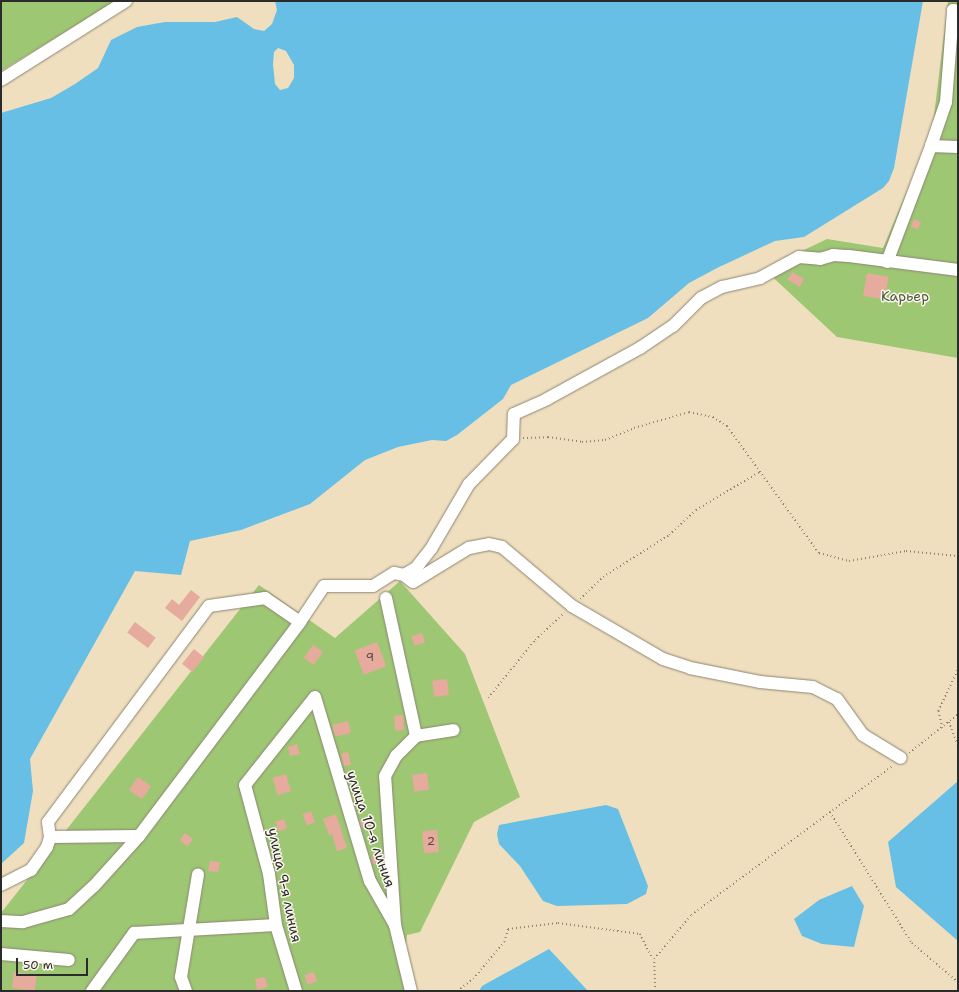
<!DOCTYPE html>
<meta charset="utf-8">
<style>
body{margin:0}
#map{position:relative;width:959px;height:992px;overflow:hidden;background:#efdfbe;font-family:"Shantell Sans",sans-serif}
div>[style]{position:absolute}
.green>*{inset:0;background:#9dc773}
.water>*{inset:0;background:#67bfe5}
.building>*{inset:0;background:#e6ab9c;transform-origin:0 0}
.path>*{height:1.5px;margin-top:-0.75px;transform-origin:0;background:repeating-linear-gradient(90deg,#8d8574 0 1px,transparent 0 4px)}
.roads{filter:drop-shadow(0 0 1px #8d8574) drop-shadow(0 0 1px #8d8574)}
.minor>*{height:12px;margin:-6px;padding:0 6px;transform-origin:6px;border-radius:6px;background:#fff}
span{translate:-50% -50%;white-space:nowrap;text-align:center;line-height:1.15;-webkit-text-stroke:3px #fbf7ec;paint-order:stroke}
.number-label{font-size:12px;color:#5a4b47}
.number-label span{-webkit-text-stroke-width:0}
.park-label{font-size:14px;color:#4d5a41}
.street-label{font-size:14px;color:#2b2b2b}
.frame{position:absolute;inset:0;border:2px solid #2b2b2b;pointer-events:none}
.scale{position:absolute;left:16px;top:958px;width:72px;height:18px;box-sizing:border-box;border:2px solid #2b2b2b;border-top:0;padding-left:5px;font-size:12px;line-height:14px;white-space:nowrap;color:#2b2b2b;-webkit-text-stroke:3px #fbf7ec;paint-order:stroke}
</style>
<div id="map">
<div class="green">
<div style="clip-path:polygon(1px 1px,116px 1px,1px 71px)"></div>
<div style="clip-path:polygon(948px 1px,958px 2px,958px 358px,837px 337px,764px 269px,827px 239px,883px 248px,932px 132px)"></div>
<div style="clip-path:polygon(400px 581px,465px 654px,520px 797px,474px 822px,420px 932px,407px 935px,402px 980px,406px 991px,1px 991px,1px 913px,259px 585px,335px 638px)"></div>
</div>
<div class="water">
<div style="clip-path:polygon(evenodd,275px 1px,923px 1px,894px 168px,889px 181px,883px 188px,804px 237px,775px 241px,717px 268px,689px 283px,648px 318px,511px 385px,503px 399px,457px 435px,446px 441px,432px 440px,398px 447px,365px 460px,310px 504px,241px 530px,190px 541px,181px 575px,135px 571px,30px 759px,33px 791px,24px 843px,1px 864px,1px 113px,51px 98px,75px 84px,98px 68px,111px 40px,137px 27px,165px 22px,215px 22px,237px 17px,254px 29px,264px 31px,272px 24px,277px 10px,275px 1px,278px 48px,286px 51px,294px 65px,294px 78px,288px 88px,280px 90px,275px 84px,273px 64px,274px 52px,278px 48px)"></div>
<div style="clip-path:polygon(958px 781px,958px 941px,896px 887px,888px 842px)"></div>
<div style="clip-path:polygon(606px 805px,618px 809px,648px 886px,646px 894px,627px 904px,557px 906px,543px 901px,520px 866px,499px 844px,497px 834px,499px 825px)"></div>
<div style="clip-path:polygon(852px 886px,864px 906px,854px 947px,822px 944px,802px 936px,794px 919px,819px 900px)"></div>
<div style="clip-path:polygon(549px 949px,588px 991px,479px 991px,482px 986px)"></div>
</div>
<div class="building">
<div style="clip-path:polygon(914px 219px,921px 222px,918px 229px,911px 227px)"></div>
<div style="left:792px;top:272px;width:14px;height:9px;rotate:30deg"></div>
<div style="left:867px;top:273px;width:22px;height:23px;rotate:10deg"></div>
<div style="clip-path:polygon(191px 590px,200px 597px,182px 621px,165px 608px,172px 599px,179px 605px)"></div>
<div style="left:135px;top:622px;width:26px;height:13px;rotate:37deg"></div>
<div style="left:422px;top:633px;width:10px;height:11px;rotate:73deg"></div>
<div style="left:377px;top:642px;width:26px;height:24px;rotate:69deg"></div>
<div style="left:313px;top:645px;width:12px;height:16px;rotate:35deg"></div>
<div style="left:194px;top:649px;width:13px;height:19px;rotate:39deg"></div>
<div style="left:447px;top:679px;width:16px;height:15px;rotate:83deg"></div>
<div style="left:403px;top:715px;width:15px;height:9px;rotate:86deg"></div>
<div style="left:348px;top:721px;width:12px;height:16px;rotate:76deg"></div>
<div style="clip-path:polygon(297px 744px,300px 754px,290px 756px,288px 747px)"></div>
<div style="left:348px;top:752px;width:13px;height:7px;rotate:77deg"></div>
<div style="left:427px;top:773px;width:17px;height:15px;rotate:83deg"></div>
<div style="left:286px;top:774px;width:18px;height:14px;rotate:74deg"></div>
<div style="left:138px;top:777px;width:16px;height:16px;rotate:35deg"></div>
<div style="left:311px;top:811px;width:12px;height:9px;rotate:70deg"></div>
<div style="clip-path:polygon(336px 814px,347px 848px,337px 851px,332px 834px,329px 835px,323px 819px)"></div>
<div style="left:372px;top:817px;width:7px;height:13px;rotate:74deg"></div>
<div style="left:284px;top:819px;width:10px;height:9px;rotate:73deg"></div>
<div style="left:437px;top:830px;width:22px;height:15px;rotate:85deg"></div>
<div style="left:185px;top:833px;width:10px;height:9px;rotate:37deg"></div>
<div style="clip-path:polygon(372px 855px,383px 856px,383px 864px,373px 864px)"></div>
<div style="clip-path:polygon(210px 861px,220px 862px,218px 872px,208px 871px)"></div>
<div style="left:14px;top:972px;width:23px;height:16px;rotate:7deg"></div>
<div style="left:314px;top:972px;width:10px;height:10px;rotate:73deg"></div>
<div style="clip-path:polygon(265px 977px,268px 987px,257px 990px,255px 979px)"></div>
</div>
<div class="path">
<div style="left:523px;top:438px;width:25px;rotate:-2deg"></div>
<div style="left:548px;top:437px;width:34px;rotate:8deg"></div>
<div style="left:582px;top:442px;width:23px;rotate:-5deg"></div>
<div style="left:605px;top:440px;width:31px;rotate:-22deg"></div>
<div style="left:634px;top:428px;width:57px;rotate:-16.2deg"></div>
<div style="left:689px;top:412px;width:25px;rotate:12deg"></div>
<div style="left:713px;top:417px;width:17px;rotate:33deg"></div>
<div style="left:727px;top:426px;width:157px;rotate:54.1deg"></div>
<div style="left:819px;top:553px;width:31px;rotate:15deg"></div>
<div style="left:849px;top:561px;width:58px;rotate:-10deg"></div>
<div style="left:906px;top:551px;width:52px;rotate:5.5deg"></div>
<div style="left:580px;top:599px;width:32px;rotate:-44deg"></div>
<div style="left:603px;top:577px;width:78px;rotate:-32.5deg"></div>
<div style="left:669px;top:535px;width:37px;rotate:-43deg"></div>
<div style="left:696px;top:510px;width:76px;rotate:-31deg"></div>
<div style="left:488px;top:698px;width:75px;rotate:-51deg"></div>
<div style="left:535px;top:640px;width:40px;rotate:-43deg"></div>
<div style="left:949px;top:722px;width:26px;rotate:69deg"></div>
<div style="left:942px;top:728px;width:17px;rotate:-103deg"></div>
<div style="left:938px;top:711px;width:47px;rotate:-64.5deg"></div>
<div style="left:909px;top:753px;width:63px;rotate:-38.5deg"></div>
<div style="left:830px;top:812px;width:155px;rotate:58deg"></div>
<div style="left:912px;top:943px;width:60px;rotate:40.3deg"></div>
<div style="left:457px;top:991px;width:20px;rotate:-37deg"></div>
<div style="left:473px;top:979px;width:48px;rotate:-50deg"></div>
<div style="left:504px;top:942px;width:14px;rotate:-73deg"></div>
<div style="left:508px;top:929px;width:50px;rotate:-6.8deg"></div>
<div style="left:558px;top:923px;width:83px;rotate:7.6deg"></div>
<div style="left:640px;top:934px;width:28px;rotate:63deg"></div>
<div style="left:655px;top:991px;width:32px;rotate:-92deg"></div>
<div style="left:654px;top:959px;width:57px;rotate:-49.9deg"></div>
<div style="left:691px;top:915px;width:250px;rotate:-36.5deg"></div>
</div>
<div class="roads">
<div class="minor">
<div style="left:1px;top:80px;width:148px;rotate:-32.3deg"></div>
<div style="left:931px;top:146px;width:46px;rotate:-71.2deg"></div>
<div style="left:946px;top:102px;width:92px;rotate:-85.6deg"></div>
<div style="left:953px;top:10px;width:5px;rotate:11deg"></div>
<div style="left:887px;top:262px;width:124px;rotate:-69.2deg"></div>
<div style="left:931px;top:146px;width:27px;rotate:2deg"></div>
<div style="left:404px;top:575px;width:14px;rotate:-30deg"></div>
<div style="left:416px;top:568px;width:24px;rotate:-52deg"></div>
<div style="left:431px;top:549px;width:75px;rotate:-59.7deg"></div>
<div style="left:469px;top:484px;width:63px;rotate:-45.6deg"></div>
<div style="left:513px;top:439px;width:25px;rotate:-88deg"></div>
<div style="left:514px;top:414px;width:36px;rotate:-24deg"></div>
<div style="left:547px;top:399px;width:106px;rotate:-28.7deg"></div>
<div style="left:640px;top:348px;width:40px;rotate:-34deg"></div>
<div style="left:673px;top:326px;width:40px;rotate:-45deg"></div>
<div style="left:701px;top:298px;width:24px;rotate:-28deg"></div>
<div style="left:722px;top:287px;width:39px;rotate:-13deg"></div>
<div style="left:760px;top:278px;width:44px;rotate:-28.3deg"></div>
<div style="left:799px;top:257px;width:21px;rotate:5deg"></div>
<div style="left:820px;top:259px;width:14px;rotate:-17deg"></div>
<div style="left:833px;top:255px;width:16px;rotate:4deg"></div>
<div style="left:849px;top:256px;width:110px;rotate:7.3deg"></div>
<div style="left:386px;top:598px;width:141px;rotate:77.7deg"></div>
<div style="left:315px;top:697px;width:192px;rotate:73.4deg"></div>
<div style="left:370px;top:881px;width:51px;rotate:60.4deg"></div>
<div style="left:395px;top:925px;width:68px;rotate:76.4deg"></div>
<div style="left:50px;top:837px;width:89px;rotate:-0.6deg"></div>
<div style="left:1px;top:885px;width:34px;rotate:-27deg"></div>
<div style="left:31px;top:870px;width:28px;rotate:-55deg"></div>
<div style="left:47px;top:847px;width:10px;rotate:-73deg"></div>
<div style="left:50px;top:837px;width:15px;rotate:-98deg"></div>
<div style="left:48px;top:822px;width:269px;rotate:-53.3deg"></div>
<div style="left:209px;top:606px;width:57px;rotate:-8.1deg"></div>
<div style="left:265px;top:598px;width:42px;rotate:34.4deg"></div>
<div style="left:300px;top:622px;width:43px;rotate:-56.3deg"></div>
<div style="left:324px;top:586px;width:49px"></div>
<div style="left:373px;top:586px;width:25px;rotate:-32deg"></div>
<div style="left:394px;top:573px;width:10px;rotate:11deg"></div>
<div style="left:404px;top:575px;width:11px;rotate:38deg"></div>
<div style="left:413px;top:582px;width:66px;rotate:-31.3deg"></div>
<div style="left:469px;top:548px;width:20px;rotate:-11deg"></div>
<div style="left:489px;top:544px;width:13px;rotate:13deg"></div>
<div style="left:502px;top:547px;width:92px;rotate:40.1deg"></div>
<div style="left:572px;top:606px;width:105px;rotate:30.2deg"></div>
<div style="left:663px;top:659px;width:28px;rotate:18deg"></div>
<div style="left:690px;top:668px;width:71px;rotate:11.3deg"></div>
<div style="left:760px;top:682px;width:53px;rotate:5.4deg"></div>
<div style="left:813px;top:687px;width:27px;rotate:27deg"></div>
<div style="left:837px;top:699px;width:44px;rotate:54.2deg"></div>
<div style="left:863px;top:735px;width:44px;rotate:31.2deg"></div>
<div style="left:1px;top:921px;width:22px;rotate:3deg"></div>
<div style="left:23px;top:922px;width:48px;rotate:-15.8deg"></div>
<div style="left:69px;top:909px;width:34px;rotate:-43deg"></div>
<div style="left:94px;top:886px;width:67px;rotate:-48deg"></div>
<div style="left:139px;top:836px;width:268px;rotate:-53deg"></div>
<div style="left:395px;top:925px;width:149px;rotate:-93.8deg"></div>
<div style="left:385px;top:776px;width:23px;rotate:-61deg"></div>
<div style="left:396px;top:756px;width:28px;rotate:-45deg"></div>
<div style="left:416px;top:736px;width:38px;rotate:-9deg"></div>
<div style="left:1px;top:954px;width:68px;rotate:5deg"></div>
<div style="left:92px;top:991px;width:72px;rotate:-54.1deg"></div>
<div style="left:134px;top:933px;width:142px;rotate:-3.2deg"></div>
<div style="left:186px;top:991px;width:15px;rotate:-110deg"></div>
<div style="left:181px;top:977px;width:104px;rotate:-80.6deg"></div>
<div style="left:296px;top:991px;width:69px;rotate:-106.9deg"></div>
<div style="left:276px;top:925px;width:51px;rotate:-97.8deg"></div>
<div style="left:269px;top:874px;width:92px;rotate:-105.1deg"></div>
<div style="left:245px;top:785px;width:112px;rotate:-51.5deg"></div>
</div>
</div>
<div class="number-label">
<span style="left:370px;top:658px">9</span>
<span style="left:431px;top:842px">2</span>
</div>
<div class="park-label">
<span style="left:905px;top:296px">Карьер</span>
</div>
<div class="street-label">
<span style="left:371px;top:829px;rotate:71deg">улица 10-я линия</span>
<span style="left:285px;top:885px;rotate:78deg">улица 9-я линия</span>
</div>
<div class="frame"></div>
<div class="scale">50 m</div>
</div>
